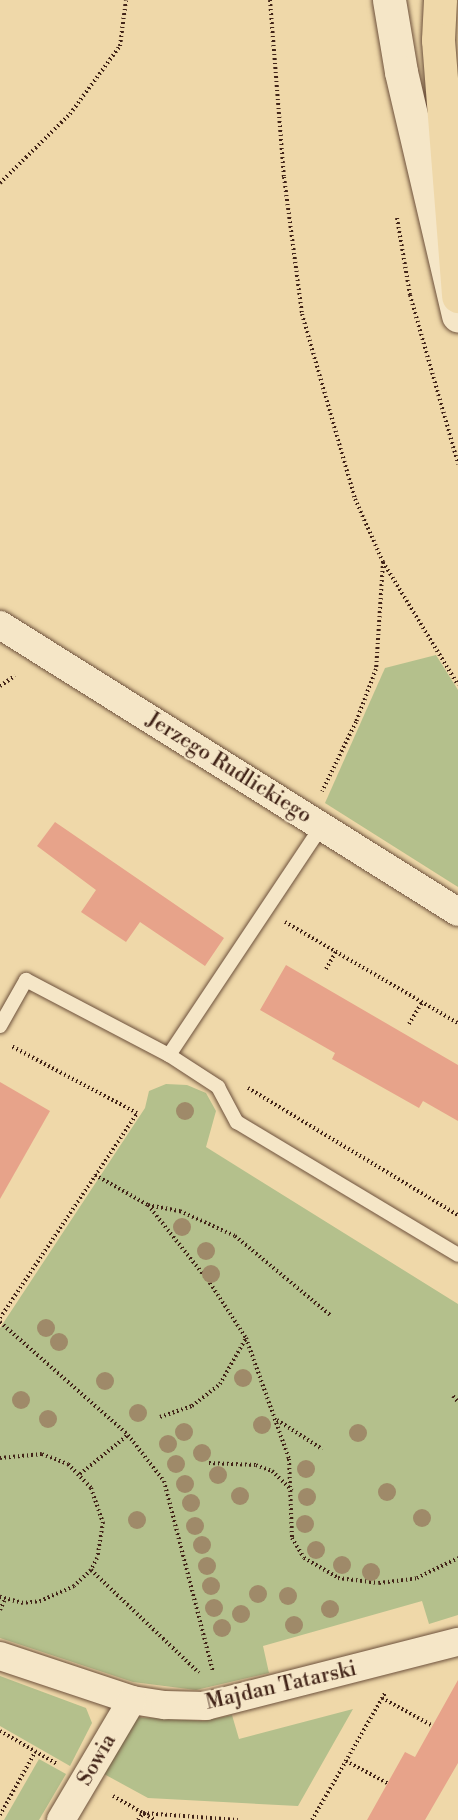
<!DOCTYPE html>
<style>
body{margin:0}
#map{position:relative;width:458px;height:1820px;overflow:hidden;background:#efd8a9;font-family:"Libre Bodoni",serif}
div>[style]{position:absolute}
.green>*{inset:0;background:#b4c08c}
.building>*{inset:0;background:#e7a38a}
.path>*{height:4px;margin-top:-2px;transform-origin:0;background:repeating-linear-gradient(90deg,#422418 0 1.5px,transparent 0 4.5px)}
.roads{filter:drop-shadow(0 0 2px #6d513c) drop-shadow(0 0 2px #6d513c)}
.service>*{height:14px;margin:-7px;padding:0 7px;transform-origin:7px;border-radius:7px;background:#f5e6c7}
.minor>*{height:28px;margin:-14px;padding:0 14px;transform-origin:14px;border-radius:14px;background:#f5e6c7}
.tertiary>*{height:33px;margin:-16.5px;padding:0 16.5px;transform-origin:16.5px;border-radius:16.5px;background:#f5e6c7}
.primary>*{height:33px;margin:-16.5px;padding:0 16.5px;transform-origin:16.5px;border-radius:16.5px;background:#efd8a9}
.trees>*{width:18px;height:18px;margin:-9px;border-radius:50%;background:#9f8a69}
span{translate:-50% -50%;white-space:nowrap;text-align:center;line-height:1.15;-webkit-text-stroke:4.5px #f5e6c7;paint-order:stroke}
.street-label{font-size:21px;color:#422418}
</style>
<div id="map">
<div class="green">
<div style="clip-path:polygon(436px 655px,458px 690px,458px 887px,325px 803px,385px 668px)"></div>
<div style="clip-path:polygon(166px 1084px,187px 1085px,206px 1093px,216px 1111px,206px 1147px,458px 1304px,458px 1615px,429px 1624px,422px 1601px,263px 1646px,269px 1673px,196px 1690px,133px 1682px,0 1638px,0 1328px,145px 1108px,149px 1091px)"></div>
<div style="clip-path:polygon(0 1676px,86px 1708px,92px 1723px,70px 1766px,0 1726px)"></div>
<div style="clip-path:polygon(353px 1709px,298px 1806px,148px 1798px,104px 1774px,134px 1717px,204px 1721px,232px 1715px,239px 1739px)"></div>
<div style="clip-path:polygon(39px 1759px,66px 1774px,39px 1820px,4px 1820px)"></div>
</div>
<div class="building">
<div style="clip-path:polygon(55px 822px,224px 938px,205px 966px,140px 922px,126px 942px,81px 912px,96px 890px,37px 846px)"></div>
<div style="clip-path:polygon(286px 965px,458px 1065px,458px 1121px,423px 1101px,419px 1108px,332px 1059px,335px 1053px,260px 1010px)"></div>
<div style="clip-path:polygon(0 1082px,50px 1111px,0 1199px)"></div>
<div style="clip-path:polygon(458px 1680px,458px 1763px,425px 1820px,367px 1820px,405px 1752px,415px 1757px)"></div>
</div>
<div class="path">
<div style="left:270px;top:0;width:178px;rotate:85.5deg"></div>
<div style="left:284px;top:177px;width:138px;rotate:82.5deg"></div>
<div style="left:302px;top:314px;width:192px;rotate:74deg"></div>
<div style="left:355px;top:499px;width:69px;rotate:66deg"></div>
<div style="left:383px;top:562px;width:107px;rotate:93.7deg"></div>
<div style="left:376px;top:669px;width:57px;rotate:110.7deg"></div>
<div style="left:356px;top:722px;width:77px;rotate:116.2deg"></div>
<div style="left:0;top:183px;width:98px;rotate:-44.6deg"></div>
<div style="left:70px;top:114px;width:84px;rotate:-53.7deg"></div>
<div style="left:120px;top:46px;width:46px;rotate:-82.6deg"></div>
<div style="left:397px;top:218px;width:78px;rotate:80.4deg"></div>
<div style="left:410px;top:295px;width:176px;rotate:74.1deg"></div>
<div style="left:383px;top:562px;width:144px;rotate:58.6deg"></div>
<div style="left:0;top:686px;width:18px;rotate:-34deg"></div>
<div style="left:285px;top:922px;width:200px;rotate:30.3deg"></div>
<div style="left:326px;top:969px;width:20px;rotate:-60deg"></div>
<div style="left:409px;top:1024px;width:26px;rotate:-59deg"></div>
<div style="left:248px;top:1088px;width:245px;rotate:31.2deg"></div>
<div style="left:95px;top:1175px;width:61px;rotate:29.5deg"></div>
<div style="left:148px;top:1205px;width:33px;rotate:11deg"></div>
<div style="left:180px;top:1211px;width:60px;rotate:24.4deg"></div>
<div style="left:235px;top:1236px;width:124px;rotate:39.7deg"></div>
<div style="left:148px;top:1205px;width:100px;rotate:51.5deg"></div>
<div style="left:210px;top:1283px;width:66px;rotate:56.8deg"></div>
<div style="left:246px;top:1338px;width:128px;rotate:70.4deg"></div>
<div style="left:289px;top:1459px;width:79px;rotate:87.8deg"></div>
<div style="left:292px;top:1538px;width:23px;rotate:59deg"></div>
<div style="left:304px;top:1558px;width:39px;rotate:30deg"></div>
<div style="left:338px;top:1578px;width:41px;rotate:7deg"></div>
<div style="left:379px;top:1583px;width:38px;rotate:-7deg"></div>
<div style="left:417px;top:1578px;width:46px;rotate:-26deg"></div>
<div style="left:0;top:1318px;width:247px;rotate:-56.2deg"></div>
<div style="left:137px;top:1113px;width:143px;rotate:-152deg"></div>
<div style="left:0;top:1322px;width:171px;rotate:41.4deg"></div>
<div style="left:128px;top:1435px;width:58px;rotate:52deg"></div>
<div style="left:164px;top:1481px;width:197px;rotate:75.6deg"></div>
<div style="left:453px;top:1396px;width:8px;rotate:50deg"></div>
<div style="left:160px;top:1417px;width:34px;rotate:-19deg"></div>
<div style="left:192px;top:1406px;width:36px;rotate:-38deg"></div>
<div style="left:220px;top:1384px;width:53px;rotate:-60.5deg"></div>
<div style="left:277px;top:1420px;width:54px;rotate:32.8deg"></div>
<div style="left:0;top:1458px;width:42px;rotate:-5.4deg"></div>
<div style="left:42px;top:1454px;width:28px;rotate:21deg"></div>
<div style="left:68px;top:1464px;width:33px;rotate:46deg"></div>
<div style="left:91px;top:1488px;width:36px;rotate:71deg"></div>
<div style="left:103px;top:1522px;width:36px;rotate:99deg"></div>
<div style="left:97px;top:1558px;width:13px;rotate:117deg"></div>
<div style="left:91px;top:1570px;width:23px;rotate:137deg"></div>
<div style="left:74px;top:1586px;width:36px;rotate:156deg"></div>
<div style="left:41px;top:1601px;width:18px;rotate:174deg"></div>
<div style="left:23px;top:1603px;width:24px;rotate:-165deg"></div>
<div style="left:209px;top:1463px;width:47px;rotate:2.4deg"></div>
<div style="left:256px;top:1465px;width:17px;rotate:21deg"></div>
<div style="left:272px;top:1471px;width:28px;rotate:44deg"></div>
<div style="left:80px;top:1474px;width:62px;rotate:-39.1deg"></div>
<div style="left:91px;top:1570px;width:149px;rotate:43.6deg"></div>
<div style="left:0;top:1610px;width:12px;rotate:-66deg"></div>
<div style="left:382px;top:1698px;width:58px;rotate:28.8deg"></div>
<div style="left:0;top:1731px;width:66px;rotate:30.1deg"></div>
<div style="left:346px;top:1761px;width:47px;rotate:28.2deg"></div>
<div style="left:113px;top:1796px;width:48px;rotate:29.7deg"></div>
<div style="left:0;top:1815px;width:72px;rotate:-60.9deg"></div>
<div style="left:138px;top:1820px;width:9px;rotate:-54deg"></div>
<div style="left:143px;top:1813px;width:95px;rotate:4.2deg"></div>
<div style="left:312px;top:1820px;width:146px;rotate:-60.1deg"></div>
</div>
<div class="roads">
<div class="service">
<div style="left:0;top:1026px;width:53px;rotate:-60.5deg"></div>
<div style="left:26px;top:980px;width:161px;rotate:27.7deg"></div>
<div style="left:169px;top:1055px;width:59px;rotate:33.1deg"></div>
<div style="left:218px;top:1087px;width:40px;rotate:62deg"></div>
<div style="left:237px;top:1122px;width:258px;rotate:31deg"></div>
<div style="left:169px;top:1055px;width:275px;rotate:-56.3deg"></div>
</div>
<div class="minor">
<div style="left:0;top:625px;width:540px;rotate:32.07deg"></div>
<div style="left:0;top:1656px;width:139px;rotate:18.4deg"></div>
<div style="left:132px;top:1700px;width:33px;rotate:9deg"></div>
<div style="left:165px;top:1705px;width:41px;rotate:1.4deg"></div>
<div style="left:206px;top:1706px;width:260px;rotate:-14.3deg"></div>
<div style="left:61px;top:1820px;width:139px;rotate:-59.4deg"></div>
</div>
<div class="tertiary">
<div style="left:389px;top:0;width:73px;rotate:80.5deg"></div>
<div style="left:401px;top:72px;width:250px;rotate:76.8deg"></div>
</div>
<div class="primary">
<div style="left:440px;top:0;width:40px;rotate:92.9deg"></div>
<div style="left:438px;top:40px;width:257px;rotate:85.5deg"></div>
</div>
</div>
<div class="trees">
<div style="left:185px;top:1111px"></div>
<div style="left:182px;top:1227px"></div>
<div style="left:206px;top:1251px"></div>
<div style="left:211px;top:1274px"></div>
<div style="left:46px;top:1328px"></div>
<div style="left:59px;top:1342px"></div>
<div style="left:243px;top:1378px"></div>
<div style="left:105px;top:1381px"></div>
<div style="left:21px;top:1400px"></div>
<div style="left:138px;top:1413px"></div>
<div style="left:48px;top:1419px"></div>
<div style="left:262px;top:1425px"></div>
<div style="left:184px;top:1432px"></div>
<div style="left:358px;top:1433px"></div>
<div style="left:168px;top:1444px"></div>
<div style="left:202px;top:1453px"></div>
<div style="left:176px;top:1464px"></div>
<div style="left:306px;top:1469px"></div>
<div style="left:218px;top:1475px"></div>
<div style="left:185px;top:1484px"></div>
<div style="left:387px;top:1492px"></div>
<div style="left:240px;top:1496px"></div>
<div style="left:307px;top:1497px"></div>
<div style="left:191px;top:1503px"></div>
<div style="left:422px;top:1518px"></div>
<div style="left:137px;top:1520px"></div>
<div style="left:305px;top:1524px"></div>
<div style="left:195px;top:1526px"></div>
<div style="left:202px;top:1545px"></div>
<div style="left:316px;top:1550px"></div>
<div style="left:342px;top:1565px"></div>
<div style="left:207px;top:1566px"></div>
<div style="left:371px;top:1572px"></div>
<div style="left:211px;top:1586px"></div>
<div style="left:258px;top:1594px"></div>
<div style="left:288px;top:1596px"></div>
<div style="left:214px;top:1608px"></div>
<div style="left:330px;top:1609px"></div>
<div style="left:241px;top:1614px"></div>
<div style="left:294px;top:1625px"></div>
<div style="left:222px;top:1628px"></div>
</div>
<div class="street-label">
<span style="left:229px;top:768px;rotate:32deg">Jerzego Rudlickiego</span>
<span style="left:281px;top:1686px;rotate:-13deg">Majdan Tatarski</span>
<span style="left:97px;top:1760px;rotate:-60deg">Sowia</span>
</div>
</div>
